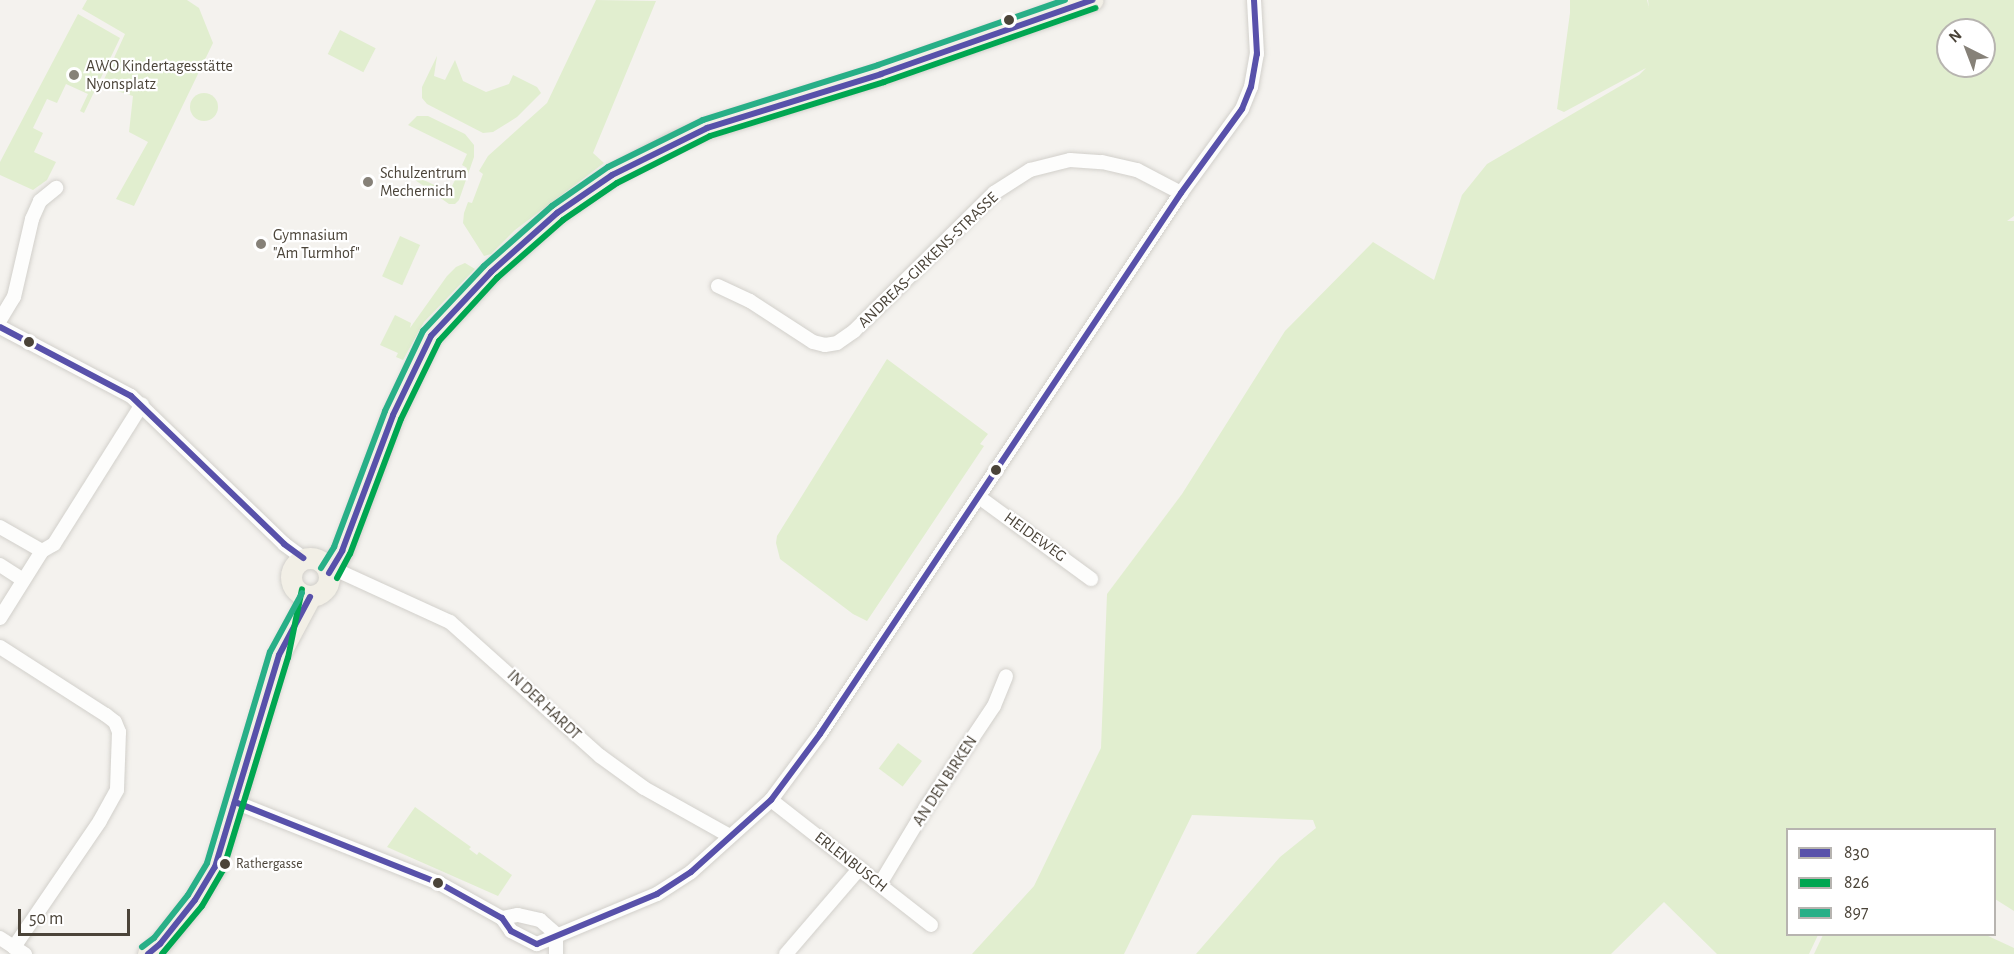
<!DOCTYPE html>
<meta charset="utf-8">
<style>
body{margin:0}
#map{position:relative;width:2014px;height:954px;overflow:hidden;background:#f4f2ee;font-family:"Alegreya Sans",sans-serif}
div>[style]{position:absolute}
.green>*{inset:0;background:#e1eecf;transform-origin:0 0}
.round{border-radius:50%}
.roads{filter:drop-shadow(0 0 2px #d2d0cb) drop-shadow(0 0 2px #d2d0cb)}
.street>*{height:14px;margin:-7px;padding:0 7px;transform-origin:7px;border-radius:7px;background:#fdfdfc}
.primary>*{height:21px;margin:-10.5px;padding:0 10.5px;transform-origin:10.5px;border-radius:10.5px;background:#f2efe6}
.primary>.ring{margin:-10.5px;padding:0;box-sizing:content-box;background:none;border:21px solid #f2efe6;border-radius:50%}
.bus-1>*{height:6px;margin:-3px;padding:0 3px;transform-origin:3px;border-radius:3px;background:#5851aa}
.bus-2>*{height:6px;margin:-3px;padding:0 3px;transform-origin:3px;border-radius:3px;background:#00a651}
.bus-3>*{height:6px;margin:-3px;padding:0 3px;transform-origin:3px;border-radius:3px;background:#28af87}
.dots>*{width:16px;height:16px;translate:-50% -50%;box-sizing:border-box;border:3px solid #fff;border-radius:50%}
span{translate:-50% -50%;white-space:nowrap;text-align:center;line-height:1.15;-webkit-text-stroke:4.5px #fff;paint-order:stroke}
.bus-label{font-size:14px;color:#4b4439}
.left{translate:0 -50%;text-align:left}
.poi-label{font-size:16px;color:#4b4439}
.street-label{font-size:16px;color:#4b4439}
.legend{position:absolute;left:1786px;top:828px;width:210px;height:108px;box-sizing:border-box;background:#fff;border:2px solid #b7b4b0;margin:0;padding:8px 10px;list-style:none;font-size:18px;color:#4b4439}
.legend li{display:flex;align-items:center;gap:12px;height:30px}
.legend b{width:30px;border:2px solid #b7b4b0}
.north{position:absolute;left:1936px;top:18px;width:60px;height:60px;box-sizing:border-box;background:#fff;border:2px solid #b7b4b0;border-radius:50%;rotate:318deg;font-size:16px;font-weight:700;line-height:24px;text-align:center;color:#4b4439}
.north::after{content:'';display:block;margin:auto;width:21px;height:27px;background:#868178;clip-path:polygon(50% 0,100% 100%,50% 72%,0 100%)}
.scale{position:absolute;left:18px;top:909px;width:112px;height:27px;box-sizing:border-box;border:3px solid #4b4439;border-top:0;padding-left:8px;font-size:18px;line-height:21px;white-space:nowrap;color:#4b4439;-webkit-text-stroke:4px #fff;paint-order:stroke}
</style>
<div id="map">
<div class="green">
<div style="clip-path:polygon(87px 0,187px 0,199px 8px,213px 43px,134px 206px,116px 199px,148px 142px,129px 132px,133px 96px,101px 86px,125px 34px,82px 9px)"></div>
<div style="clip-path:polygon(596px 0,656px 1px,593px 153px,604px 163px,515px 230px,491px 254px,484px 256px,463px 223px,464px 213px,468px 202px,472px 203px,483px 174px,479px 171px,488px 156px,547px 103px)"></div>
<div style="clip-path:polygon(evenodd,1570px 0,1647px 0,1649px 8px,1648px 0,2014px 0,2014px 216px,2007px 221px,2014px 221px,2014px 911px,1995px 899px,1994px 830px,1788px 830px,1788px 934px,1818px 935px,1809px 954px,1717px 954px,1664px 902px,1611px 954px,1196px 954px,1280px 857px,1316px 828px,1313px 820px,1192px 815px,1124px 954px,972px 954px,1034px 886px,1101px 748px,1107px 594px,1182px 494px,1285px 331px,1373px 242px,1434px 280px,1462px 195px,1487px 164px,1639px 75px,1646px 68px,1564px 112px,1557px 109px,1570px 13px,1570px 0,1948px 30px,1984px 30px,1984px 66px,1948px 66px,1948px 30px)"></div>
<div style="clip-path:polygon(78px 14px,120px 38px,84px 113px,80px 111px,88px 94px,66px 84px,57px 103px,47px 99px,33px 128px,43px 133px,34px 152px,56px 162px,47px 180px,33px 190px,0 175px,0 162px)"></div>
<div style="left:340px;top:30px;width:40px;height:27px;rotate:27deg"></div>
<div style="clip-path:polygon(437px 56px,434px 76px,445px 80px,455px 60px,463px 81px,486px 92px,509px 84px,513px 75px,537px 87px,541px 93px,517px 117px,493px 132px,483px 133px,427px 104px,422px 98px,422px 87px)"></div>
<div class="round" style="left:190px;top:93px;width:28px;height:28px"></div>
<div style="clip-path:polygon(417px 116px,428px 116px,465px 134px,474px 145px,474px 157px,459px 200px,455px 204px,449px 204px,408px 175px,409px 173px,449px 192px,456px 178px,462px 180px,467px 168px,462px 165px,467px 154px,408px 125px)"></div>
<div style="left:400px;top:236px;width:22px;height:44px;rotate:24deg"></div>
<div style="clip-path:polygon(465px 263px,475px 269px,424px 322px,403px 360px,396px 357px,398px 353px,380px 345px,395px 315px,411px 323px,410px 328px,447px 276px,456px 267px)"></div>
<div style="clip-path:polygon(887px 359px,988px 434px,980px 444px,984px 446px,867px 621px,853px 614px,780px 559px,776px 543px,777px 536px)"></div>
<div style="left:898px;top:743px;width:30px;height:32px;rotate:37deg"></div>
<div style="clip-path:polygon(415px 807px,471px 847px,469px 849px,477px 855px,479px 852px,512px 875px,498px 896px,387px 847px)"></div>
<div style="clip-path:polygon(1823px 935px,1986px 935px,2014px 948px,2014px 954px,1814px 954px)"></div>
</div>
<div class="roads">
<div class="street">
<div style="left:718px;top:286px;width:35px;rotate:25deg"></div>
<div style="left:750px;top:301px;width:75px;rotate:33.1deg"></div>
<div style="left:813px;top:342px;width:12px;rotate:14deg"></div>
<div style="left:825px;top:345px;width:12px;rotate:-9deg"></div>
<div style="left:837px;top:343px;width:21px;rotate:-35deg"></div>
<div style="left:854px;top:331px;width:197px;rotate:-44.6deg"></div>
<div style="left:994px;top:193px;width:43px;rotate:-32.6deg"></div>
<div style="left:1030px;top:170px;width:41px;rotate:-14deg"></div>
<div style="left:1070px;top:160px;width:32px;rotate:4deg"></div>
<div style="left:1102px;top:162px;width:36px;rotate:13deg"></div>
<div style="left:1137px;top:170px;width:50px;rotate:27.6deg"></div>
<div style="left:0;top:320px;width:27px;rotate:-59deg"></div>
<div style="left:14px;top:297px;width:80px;rotate:-77deg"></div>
<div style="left:32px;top:219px;width:20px;rotate:-66deg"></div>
<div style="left:40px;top:201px;width:21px;rotate:-39deg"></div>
<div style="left:0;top:327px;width:148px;rotate:27.8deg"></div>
<div style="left:131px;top:396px;width:213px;rotate:44deg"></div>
<div style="left:284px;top:544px;width:24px;rotate:36deg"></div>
<div style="left:979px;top:497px;width:139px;rotate:36.2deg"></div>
<div style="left:0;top:527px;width:48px;rotate:29.7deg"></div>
<div style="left:0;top:565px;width:27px;rotate:33deg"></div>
<div style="left:332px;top:568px;width:130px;rotate:24.6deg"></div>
<div style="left:450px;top:622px;width:201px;rotate:41.8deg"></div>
<div style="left:600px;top:756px;width:54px;rotate:36deg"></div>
<div style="left:644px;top:788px;width:98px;rotate:29.2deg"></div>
<div style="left:0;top:618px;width:79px;rotate:-57.9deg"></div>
<div style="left:42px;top:551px;width:14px;rotate:-30deg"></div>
<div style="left:54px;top:544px;width:165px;rotate:-57.8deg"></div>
<div style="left:0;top:647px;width:126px;rotate:32.7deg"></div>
<div style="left:106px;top:715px;width:11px;rotate:38deg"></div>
<div style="left:115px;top:722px;width:11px;rotate:68deg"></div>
<div style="left:119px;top:732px;width:58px;rotate:92deg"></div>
<div style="left:117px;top:790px;width:35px;rotate:119deg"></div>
<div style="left:100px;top:821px;width:153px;rotate:124.3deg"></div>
<div style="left:771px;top:800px;width:203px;rotate:38deg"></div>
<div style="left:235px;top:802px;width:219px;rotate:21.7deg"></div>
<div style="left:439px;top:883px;width:72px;rotate:29.1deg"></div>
<div style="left:502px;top:918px;width:16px;rotate:55deg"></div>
<div style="left:511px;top:931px;width:29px;rotate:27deg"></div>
<div style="left:537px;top:944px;width:130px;rotate:-22.6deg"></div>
<div style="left:657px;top:894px;width:40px;rotate:-32.9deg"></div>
<div style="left:691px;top:872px;width:108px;rotate:-42deg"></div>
<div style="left:771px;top:800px;width:82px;rotate:-53.4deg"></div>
<div style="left:820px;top:734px;width:650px;rotate:-56.29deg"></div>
<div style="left:1181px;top:193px;width:104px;rotate:-54deg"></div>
<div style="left:1242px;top:109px;width:24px;rotate:-68deg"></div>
<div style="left:1251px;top:87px;width:34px;rotate:-80deg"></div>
<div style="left:1257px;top:54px;width:54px;rotate:-93.2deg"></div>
<div style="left:880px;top:884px;width:87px;rotate:-59deg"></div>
<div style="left:925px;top:809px;width:124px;rotate:-56.2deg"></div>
<div style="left:994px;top:706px;width:32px;rotate:-68deg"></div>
<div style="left:502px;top:918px;width:16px;rotate:-11deg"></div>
<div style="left:518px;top:915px;width:23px;rotate:13deg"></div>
<div style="left:540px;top:920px;width:21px;rotate:41deg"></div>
<div style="left:0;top:938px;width:30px;rotate:33deg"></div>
<div style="left:556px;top:954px;width:20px;rotate:-90deg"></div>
<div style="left:786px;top:954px;width:113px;rotate:-49.3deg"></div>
</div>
<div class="primary">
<div class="ring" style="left:291px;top:558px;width:17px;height:17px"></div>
<div style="left:329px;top:573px;width:26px;rotate:-59deg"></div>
<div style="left:342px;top:551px;width:145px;rotate:-69.4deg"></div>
<div style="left:393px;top:415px;width:88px;rotate:-64.3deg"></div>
<div style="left:431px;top:336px;width:88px;rotate:-46.8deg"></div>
<div style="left:491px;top:272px;width:89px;rotate:-41.8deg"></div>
<div style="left:557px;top:213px;width:67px;rotate:-34.6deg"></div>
<div style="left:612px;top:175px;width:66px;rotate:-28.1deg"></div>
<div style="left:670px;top:144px;width:40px;rotate:-23.4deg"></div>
<div style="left:707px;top:128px;width:182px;rotate:-17.2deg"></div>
<div style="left:881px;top:74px;width:224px;rotate:-19.3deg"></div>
<div style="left:148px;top:954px;width:16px;rotate:-40deg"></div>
<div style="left:160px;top:944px;width:56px;rotate:-51.5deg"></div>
<div style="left:195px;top:900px;width:39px;rotate:-59deg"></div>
<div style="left:215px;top:867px;width:221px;rotate:-73.2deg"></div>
<div style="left:279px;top:655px;width:66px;rotate:-61.9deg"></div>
</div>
</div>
<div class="bus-1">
<div style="left:0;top:327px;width:148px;rotate:27.8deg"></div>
<div style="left:131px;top:396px;width:213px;rotate:44deg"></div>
<div style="left:284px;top:544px;width:24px;rotate:36deg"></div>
<div style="left:329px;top:573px;width:26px;rotate:-59deg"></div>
<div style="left:342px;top:551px;width:145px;rotate:-69.4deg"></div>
<div style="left:393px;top:415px;width:88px;rotate:-64.3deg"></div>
<div style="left:431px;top:336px;width:88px;rotate:-46.8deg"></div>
<div style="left:491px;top:272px;width:89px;rotate:-41.8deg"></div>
<div style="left:557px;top:213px;width:67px;rotate:-34.6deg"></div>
<div style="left:612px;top:175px;width:106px;rotate:-26.3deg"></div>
<div style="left:707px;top:128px;width:182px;rotate:-17.2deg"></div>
<div style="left:881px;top:74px;width:224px;rotate:-19.3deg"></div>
<div style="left:235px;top:802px;width:219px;rotate:21.7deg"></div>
<div style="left:439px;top:883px;width:72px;rotate:29.1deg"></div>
<div style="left:502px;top:918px;width:16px;rotate:55deg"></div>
<div style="left:511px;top:931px;width:29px;rotate:27deg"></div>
<div style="left:537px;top:944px;width:130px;rotate:-22.6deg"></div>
<div style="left:657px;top:894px;width:40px;rotate:-32.9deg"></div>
<div style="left:691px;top:872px;width:108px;rotate:-42deg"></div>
<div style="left:771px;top:800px;width:82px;rotate:-53.4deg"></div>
<div style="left:820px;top:734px;width:650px;rotate:-56.29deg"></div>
<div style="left:1181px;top:193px;width:104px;rotate:-54deg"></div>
<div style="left:1242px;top:109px;width:24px;rotate:-68deg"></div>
<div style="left:1251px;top:87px;width:34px;rotate:-80deg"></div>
<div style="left:1257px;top:54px;width:54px;rotate:-93.2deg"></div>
<div style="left:148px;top:954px;width:16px;rotate:-40deg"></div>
<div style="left:160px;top:944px;width:56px;rotate:-51.5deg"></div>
<div style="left:195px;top:900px;width:39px;rotate:-59deg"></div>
<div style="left:215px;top:867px;width:221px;rotate:-73.2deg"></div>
<div style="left:279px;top:655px;width:66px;rotate:-61.9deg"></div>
</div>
<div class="bus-2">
<div style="left:337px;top:578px;width:27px;rotate:-62deg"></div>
<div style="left:350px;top:554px;width:144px;rotate:-69.3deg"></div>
<div style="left:401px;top:419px;width:87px;rotate:-64deg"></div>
<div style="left:439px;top:341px;width:86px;rotate:-47.4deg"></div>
<div style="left:497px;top:278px;width:88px;rotate:-41.3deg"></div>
<div style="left:563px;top:220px;width:65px;rotate:-34.4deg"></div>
<div style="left:617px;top:183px;width:104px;rotate:-26.8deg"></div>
<div style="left:710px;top:136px;width:182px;rotate:-17.2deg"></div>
<div style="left:884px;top:82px;width:224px;rotate:-19.3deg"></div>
<div style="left:162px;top:954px;width:62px;rotate:-50.2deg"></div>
<div style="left:202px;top:906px;width:42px;rotate:-59.7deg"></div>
<div style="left:223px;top:870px;width:222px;rotate:-73deg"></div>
<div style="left:288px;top:658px;width:70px;rotate:-78.5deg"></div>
</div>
<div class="bus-3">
<div style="left:321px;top:568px;width:25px;rotate:-58deg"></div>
<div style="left:334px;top:547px;width:145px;rotate:-69.4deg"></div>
<div style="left:385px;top:411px;width:89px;rotate:-64.6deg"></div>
<div style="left:423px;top:331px;width:89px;rotate:-46.8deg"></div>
<div style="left:484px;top:266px;width:91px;rotate:-41.4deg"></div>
<div style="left:552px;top:206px;width:68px;rotate:-34.9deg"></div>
<div style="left:608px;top:167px;width:106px;rotate:-26.3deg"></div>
<div style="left:703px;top:120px;width:183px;rotate:-17.4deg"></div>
<div style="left:878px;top:65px;width:198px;rotate:-19.2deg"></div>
<div style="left:142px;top:947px;width:15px;rotate:-37deg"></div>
<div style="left:154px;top:938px;width:55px;rotate:-51.7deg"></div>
<div style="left:188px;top:895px;width:37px;rotate:-59deg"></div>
<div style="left:207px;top:863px;width:220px;rotate:-73.4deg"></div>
<div style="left:270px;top:652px;width:67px;rotate:-61.5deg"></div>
</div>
<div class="dots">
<div style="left:1009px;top:20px;background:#4b4439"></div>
<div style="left:74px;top:75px;background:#868178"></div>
<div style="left:368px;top:182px;background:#868178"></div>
<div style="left:261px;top:244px;background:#868178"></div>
<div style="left:29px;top:342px;background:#4b4439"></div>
<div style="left:996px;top:470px;background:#4b4439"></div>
<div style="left:225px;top:864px;background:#4b4439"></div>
<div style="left:438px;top:883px;background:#4b4439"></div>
</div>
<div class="bus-label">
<span class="left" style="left:236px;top:864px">Rathergasse</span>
</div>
<div class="poi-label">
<span class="left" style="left:86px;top:75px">AWO Kindertagesstätte<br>Nyonsplatz</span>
<span class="left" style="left:380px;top:182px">Schulzentrum<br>Mechernich</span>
<span class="left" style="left:273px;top:244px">Gymnasium<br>"Am Turmhof"</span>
</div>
<div class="street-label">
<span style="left:928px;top:260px;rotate:-44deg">ANDREAS-GIRKENS-STRASSE</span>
<span style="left:1035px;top:537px;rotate:36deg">HEIDEWEG</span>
<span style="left:544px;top:705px;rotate:43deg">IN DER HARDT</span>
<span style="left:945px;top:781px;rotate:-57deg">AN DEN BIRKEN</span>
<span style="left:851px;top:862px;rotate:38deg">ERLENBUSCH</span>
</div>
<ul class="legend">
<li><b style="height:8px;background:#5851aa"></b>830</li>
<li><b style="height:8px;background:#00a651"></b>826</li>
<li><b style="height:8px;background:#28af87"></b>897</li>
</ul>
<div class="north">N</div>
<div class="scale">50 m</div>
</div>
